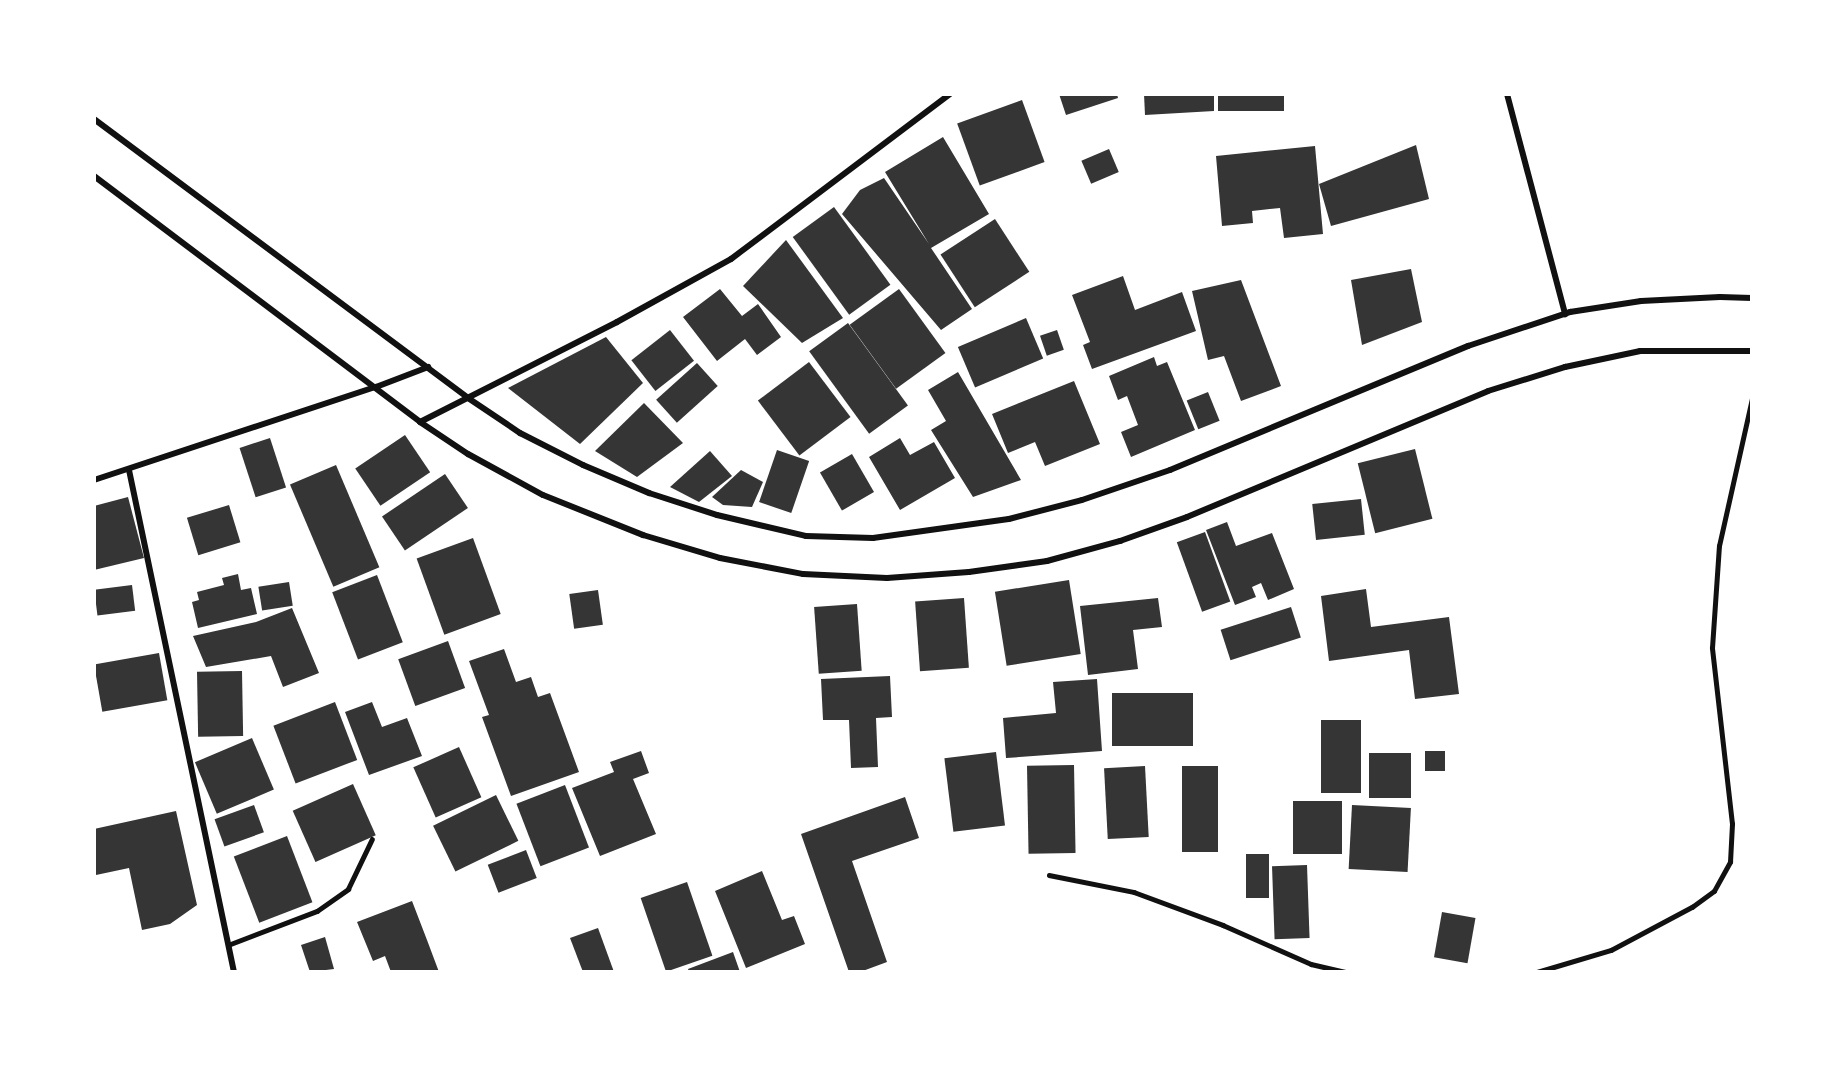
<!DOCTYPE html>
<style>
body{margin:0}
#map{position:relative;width:1846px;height:1066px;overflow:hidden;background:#fff;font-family:Cabin,sans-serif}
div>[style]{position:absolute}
.building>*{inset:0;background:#353535;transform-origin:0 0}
.service>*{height:4.5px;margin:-2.25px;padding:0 2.25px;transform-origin:2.25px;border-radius:2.25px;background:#111}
.minor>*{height:6px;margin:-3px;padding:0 3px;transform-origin:3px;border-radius:3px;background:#111}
span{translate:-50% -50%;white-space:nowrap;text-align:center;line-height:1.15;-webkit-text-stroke:4.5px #fff;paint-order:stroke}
.frame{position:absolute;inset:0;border:96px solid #fff;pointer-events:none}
</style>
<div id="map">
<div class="building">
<div style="clip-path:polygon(1059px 94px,1117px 94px,1118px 98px,1066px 115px)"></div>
<div style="clip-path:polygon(1144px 94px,1214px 94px,1214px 111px,1145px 115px)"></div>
<div style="left:1218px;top:94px;width:66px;height:17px"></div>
<div style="left:1022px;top:100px;width:66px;height:69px;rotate:70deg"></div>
<div style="clip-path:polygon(943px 137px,989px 214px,931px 248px,972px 309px,941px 330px,842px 214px,860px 190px,884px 178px,929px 244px,885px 172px)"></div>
<div style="clip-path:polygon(1416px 145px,1429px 199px,1331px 226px,1319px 184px)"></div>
<div style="clip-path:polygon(1315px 146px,1323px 234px,1284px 238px,1280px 208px,1252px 211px,1253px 223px,1222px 226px,1216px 156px)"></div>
<div style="left:1109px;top:149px;width:25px;height:30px;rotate:67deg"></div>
<div style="left:834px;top:207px;width:96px;height:51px;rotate:54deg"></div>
<div style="left:995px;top:219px;width:63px;height:65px;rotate:57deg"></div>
<div style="clip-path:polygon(786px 240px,843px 318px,802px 343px,743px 286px)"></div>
<div style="clip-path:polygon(1411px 269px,1422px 322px,1362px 345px,1351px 280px)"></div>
<div style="clip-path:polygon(1123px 276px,1135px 310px,1182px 292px,1196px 331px,1092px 369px,1083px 345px,1090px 342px,1072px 295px)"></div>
<div style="clip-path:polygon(1241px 280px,1281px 386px,1241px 401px,1224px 356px,1208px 360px,1192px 291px)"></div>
<div style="clip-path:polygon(720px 289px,742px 316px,758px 304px,781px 337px,757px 355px,745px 339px,717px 361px,683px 317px)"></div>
<div style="left:899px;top:289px;width:79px;height:61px;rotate:54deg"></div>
<div style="left:1026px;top:318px;width:44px;height:74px;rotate:67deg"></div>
<div style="left:848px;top:323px;width:102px;height:48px;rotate:54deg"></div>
<div style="left:670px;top:330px;width:39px;height:49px;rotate:52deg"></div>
<div style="left:1057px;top:330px;width:21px;height:18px;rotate:71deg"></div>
<div style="clip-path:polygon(606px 337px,643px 383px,580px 444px,508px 388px)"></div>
<div style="clip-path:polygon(1154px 357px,1157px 366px,1167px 362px,1195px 430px,1131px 457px,1121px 432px,1138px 425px,1127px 396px,1118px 400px,1109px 376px)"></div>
<div style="left:809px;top:362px;width:69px;height:64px;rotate:53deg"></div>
<div style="left:697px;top:363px;width:31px;height:55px;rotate:48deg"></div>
<div style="clip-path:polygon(958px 372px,1021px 480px,973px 497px,931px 430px,946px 421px,928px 390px)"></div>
<div style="clip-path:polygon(1074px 381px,1100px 444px,1045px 466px,1035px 442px,1008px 453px,992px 414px)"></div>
<div style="left:1208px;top:392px;width:31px;height:23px;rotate:68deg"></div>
<div style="clip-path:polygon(644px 403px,683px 443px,637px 477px,595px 451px)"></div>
<div style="left:405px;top:435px;width:45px;height:60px;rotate:56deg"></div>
<div style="left:270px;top:438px;width:52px;height:32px;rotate:72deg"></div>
<div style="clip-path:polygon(900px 438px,910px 455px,934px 442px,955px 478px,900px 510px,869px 457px)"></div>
<div style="left:1415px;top:449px;width:72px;height:59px;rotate:76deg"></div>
<div style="left:777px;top:450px;width:34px;height:55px;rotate:19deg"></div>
<div style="clip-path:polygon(710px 451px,732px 476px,699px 502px,670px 487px)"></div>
<div style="left:852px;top:454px;width:44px;height:37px;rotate:60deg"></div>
<div style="left:336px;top:465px;width:111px;height:50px;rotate:67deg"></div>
<div style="clip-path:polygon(741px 470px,763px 482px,752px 507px,723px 505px,712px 497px)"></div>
<div style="left:445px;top:474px;width:41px;height:76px;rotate:56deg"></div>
<div style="clip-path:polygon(128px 497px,144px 558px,94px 570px,94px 506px)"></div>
<div style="left:1361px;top:499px;width:36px;height:49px;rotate:84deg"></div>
<div style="left:229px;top:505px;width:39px;height:44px;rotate:73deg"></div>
<div style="clip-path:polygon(1227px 522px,1236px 546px,1272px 533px,1294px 589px,1268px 600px,1261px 583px,1252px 587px,1256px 597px,1235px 605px,1206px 530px)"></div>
<div style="left:1205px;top:532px;width:74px;height:30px;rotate:70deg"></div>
<div style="left:473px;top:538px;width:81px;height:60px;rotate:70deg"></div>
<div style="clip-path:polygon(238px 574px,241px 590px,251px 588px,257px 614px,198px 628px,192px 602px,199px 600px,197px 592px,224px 585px,222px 578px)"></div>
<div style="left:377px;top:575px;width:72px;height:48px;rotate:69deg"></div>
<div style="left:1069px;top:580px;width:75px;height:75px;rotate:81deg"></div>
<div style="left:289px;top:582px;width:24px;height:31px;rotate:81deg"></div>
<div style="left:132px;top:585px;width:26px;height:38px;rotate:83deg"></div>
<div style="clip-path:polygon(1366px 589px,1371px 627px,1449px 617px,1459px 694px,1415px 699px,1409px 650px,1329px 661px,1321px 596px)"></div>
<div style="left:598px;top:590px;width:35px;height:29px;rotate:82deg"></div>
<div style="left:964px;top:598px;width:70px;height:49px;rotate:86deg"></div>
<div style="clip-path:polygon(1158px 598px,1162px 627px,1133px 630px,1138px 669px,1088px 675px,1080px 606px)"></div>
<div style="left:857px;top:604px;width:67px;height:43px;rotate:86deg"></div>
<div style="left:1291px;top:607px;width:32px;height:74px;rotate:72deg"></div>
<div style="clip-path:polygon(292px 608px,319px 673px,283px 687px,271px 656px,206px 667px,193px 636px,256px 622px)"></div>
<div style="left:448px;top:641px;width:50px;height:53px;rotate:70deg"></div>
<div style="clip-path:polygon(504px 649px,516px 682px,531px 677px,538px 697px,550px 693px,579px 772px,511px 796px,482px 717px,489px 715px,469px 661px)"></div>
<div style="left:159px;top:653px;width:48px;height:66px;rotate:80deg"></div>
<div style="left:242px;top:671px;width:65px;height:45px;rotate:89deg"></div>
<div style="clip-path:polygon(890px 676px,892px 717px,876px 718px,878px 767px,851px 768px,849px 720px,823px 720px,821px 679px)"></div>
<div style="clip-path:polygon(1097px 679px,1102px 751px,1006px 758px,1003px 718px,1056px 713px,1053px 682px)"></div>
<div style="left:1193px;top:693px;width:53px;height:81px;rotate:90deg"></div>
<div style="left:335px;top:702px;width:62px;height:66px;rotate:69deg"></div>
<div style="clip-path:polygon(372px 702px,382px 727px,407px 718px,422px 756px,369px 775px,345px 712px)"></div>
<div style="left:1361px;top:720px;width:73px;height:40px;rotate:90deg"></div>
<div style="left:252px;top:738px;width:56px;height:62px;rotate:67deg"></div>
<div style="left:459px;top:747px;width:55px;height:50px;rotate:66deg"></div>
<div style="clip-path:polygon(641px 751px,649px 773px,633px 779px,656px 834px,600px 856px,572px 788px,614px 772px,610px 762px)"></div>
<div style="left:1425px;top:751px;width:20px;height:20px"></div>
<div style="left:996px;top:752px;width:74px;height:52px;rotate:83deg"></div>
<div style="left:1411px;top:753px;width:45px;height:42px;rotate:90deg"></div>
<div style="left:1074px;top:765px;width:88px;height:47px;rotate:89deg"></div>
<div style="left:1145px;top:766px;width:71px;height:41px;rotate:87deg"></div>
<div style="left:1218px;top:766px;width:86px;height:36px;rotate:90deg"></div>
<div style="left:353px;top:784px;width:56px;height:66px;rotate:66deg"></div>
<div style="left:565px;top:785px;width:67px;height:52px;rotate:69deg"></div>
<div style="left:496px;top:795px;width:51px;height:70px;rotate:64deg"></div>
<div style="clip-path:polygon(905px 797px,919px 838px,852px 861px,887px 962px,860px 972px,849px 972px,801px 834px)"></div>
<div style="left:1293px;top:801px;width:49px;height:53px"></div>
<div style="left:254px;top:805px;width:29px;height:42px;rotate:70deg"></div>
<div style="left:1352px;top:805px;width:59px;height:64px;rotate:3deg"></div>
<div style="clip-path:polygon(176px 811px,197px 905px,170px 924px,142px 930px,129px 868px,96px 875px,94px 829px)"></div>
<div style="left:287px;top:836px;width:71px;height:57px;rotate:69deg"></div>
<div style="left:526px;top:850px;width:30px;height:41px;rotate:69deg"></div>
<div style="left:1246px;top:854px;width:23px;height:44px"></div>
<div style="left:1307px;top:865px;width:73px;height:35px;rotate:88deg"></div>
<div style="clip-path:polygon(762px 871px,782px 920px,794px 916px,805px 944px,746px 968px,715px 891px)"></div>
<div style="left:687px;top:882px;width:78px;height:49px;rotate:71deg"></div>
<div style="clip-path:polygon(412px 901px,427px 940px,439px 972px,391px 972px,385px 956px,373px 961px,357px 922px)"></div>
<div style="left:1442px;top:912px;width:34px;height:46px;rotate:10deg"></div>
<div style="clip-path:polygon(598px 928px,614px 972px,583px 972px,570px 938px)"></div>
<div style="clip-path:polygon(325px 937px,334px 969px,310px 972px,301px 945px)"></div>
<div style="clip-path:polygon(733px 952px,740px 972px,689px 972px,688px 969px)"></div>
</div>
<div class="service">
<div style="left:1049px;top:875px;width:87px;rotate:11.3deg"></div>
<div style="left:1134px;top:892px;width:95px;rotate:20.3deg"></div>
<div style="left:1223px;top:925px;width:96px;rotate:23.9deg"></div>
<div style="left:1311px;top:964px;width:36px;rotate:13deg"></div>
<div style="left:228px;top:945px;width:95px;rotate:-20.9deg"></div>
<div style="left:317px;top:911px;width:38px;rotate:-35deg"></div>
<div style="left:348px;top:889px;width:55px;rotate:-64.4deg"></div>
<div style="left:1537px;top:972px;width:77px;rotate:-16.6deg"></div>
<div style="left:1611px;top:950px;width:92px;rotate:-28deg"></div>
<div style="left:1692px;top:907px;width:27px;rotate:-36deg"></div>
<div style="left:1714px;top:891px;width:33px;rotate:-61deg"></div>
<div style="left:1730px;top:862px;width:38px;rotate:-87deg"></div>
<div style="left:1732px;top:824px;width:177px;rotate:-96.5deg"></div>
<div style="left:1712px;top:648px;width:102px;rotate:-86.1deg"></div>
<div style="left:1719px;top:546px;width:152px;rotate:-77.4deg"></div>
</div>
<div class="minor">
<div style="left:1507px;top:94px;width:228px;rotate:75.2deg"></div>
<div style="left:94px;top:119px;width:467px;rotate:36.7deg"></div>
<div style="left:468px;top:398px;width:63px;rotate:33.9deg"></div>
<div style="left:520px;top:433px;width:71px;rotate:26.9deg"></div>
<div style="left:583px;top:465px;width:72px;rotate:23deg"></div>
<div style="left:649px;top:493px;width:71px;rotate:17.9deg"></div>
<div style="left:717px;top:515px;width:91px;rotate:13.3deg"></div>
<div style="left:806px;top:536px;width:67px;rotate:1.7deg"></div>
<div style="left:873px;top:538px;width:137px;rotate:-8deg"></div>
<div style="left:1009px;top:519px;width:75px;rotate:-14.6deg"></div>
<div style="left:1082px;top:500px;width:93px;rotate:-18.8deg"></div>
<div style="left:1170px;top:470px;width:323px;rotate:-22.6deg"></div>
<div style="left:1468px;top:346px;width:108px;rotate:-18.4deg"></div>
<div style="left:1570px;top:312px;width:72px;rotate:-8.8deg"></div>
<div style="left:1641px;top:301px;width:79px;rotate:-2.9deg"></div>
<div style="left:1720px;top:297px;width:32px;rotate:2deg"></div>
<div style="left:94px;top:176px;width:408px;rotate:37deg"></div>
<div style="left:420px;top:422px;width:58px;rotate:33.7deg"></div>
<div style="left:468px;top:454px;width:85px;rotate:28.7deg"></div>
<div style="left:543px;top:495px;width:108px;rotate:21.8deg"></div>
<div style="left:643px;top:535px;width:80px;rotate:16.6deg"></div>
<div style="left:720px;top:558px;width:85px;rotate:10.9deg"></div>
<div style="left:803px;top:574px;width:84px;rotate:2.7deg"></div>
<div style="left:887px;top:578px;width:82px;rotate:-4.2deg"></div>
<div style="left:969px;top:572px;width:79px;rotate:-8deg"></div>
<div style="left:1047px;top:561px;width:76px;rotate:-15.3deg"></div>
<div style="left:1120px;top:541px;width:71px;rotate:-19.7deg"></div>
<div style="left:1187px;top:517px;width:326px;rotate:-22.7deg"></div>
<div style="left:1488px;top:391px;width:81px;rotate:-17.3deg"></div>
<div style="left:1565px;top:367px;width:77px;rotate:-12deg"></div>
<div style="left:1640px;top:351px;width:112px"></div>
<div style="left:420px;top:422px;width:221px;rotate:-26.9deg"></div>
<div style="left:617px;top:322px;width:130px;rotate:-28.9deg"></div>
<div style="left:731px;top:259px;width:274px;rotate:-37deg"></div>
<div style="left:129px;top:470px;width:513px;rotate:78.19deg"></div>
<div style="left:94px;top:480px;width:297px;rotate:-18.3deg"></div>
<div style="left:376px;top:387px;width:56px;rotate:-21deg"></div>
</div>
<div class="frame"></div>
</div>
